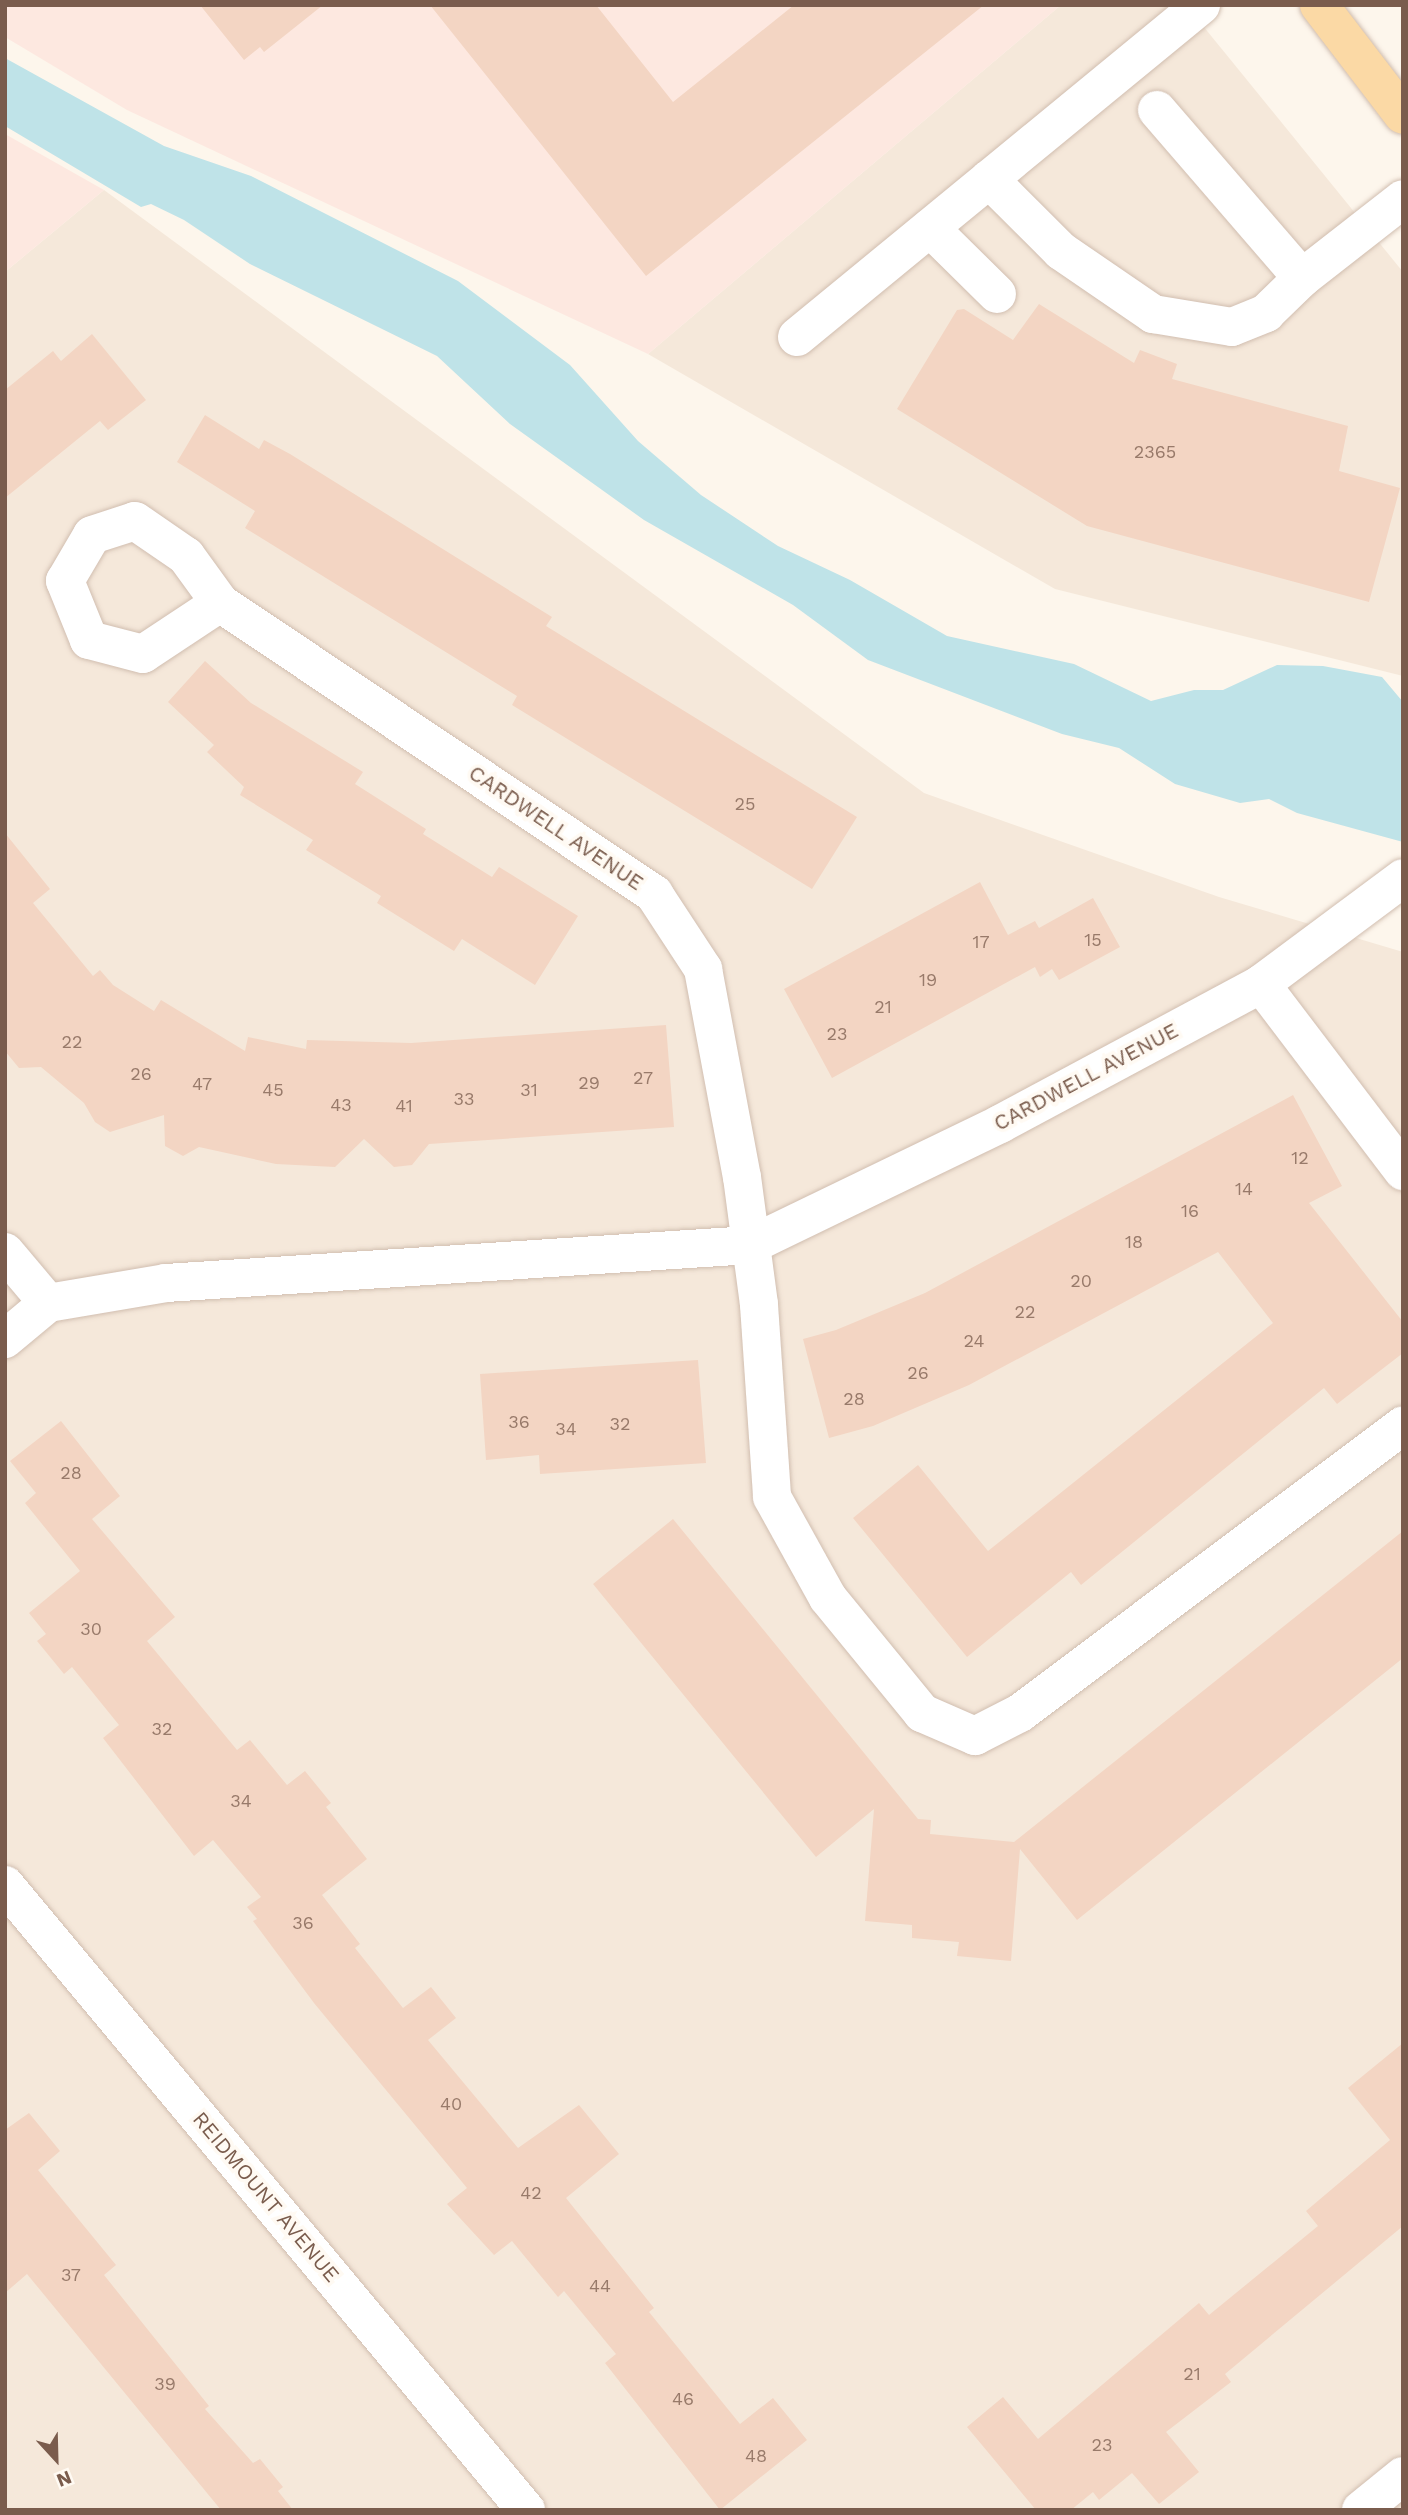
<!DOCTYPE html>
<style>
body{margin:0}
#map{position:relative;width:1408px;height:2515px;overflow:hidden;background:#fdf6ec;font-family:"Work Sans",sans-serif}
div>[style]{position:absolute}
.residential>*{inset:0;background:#f5e8da}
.commercial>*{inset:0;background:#fde8e0}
.water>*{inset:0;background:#bfe3e8}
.building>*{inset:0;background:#f3d5c3}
.roads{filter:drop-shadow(0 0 2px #d1beb0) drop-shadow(0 0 2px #d1beb0)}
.minor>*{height:38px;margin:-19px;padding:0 19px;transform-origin:19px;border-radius:19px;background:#fff}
.major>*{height:38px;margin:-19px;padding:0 19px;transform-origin:19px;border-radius:19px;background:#fbd9a5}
span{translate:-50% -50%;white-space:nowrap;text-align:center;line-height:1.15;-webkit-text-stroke:7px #fffaf3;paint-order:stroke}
.number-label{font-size:18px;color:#987a6a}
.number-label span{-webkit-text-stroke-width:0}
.street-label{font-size:21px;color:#7a5c4d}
.frame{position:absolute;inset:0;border:7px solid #7a5c4d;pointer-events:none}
.north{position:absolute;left:21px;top:2424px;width:70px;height:70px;-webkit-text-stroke:5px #fffaf3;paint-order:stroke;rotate:158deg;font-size:19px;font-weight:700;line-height:28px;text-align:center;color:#7a5c4d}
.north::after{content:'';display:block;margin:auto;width:24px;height:32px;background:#7a5c4d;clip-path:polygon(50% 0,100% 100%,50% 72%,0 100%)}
</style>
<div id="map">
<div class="residential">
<div style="clip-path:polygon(1061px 5px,1186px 5px,1403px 272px,1403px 676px,1055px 589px,648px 354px)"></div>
<div style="clip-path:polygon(104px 190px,924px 793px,1219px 897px,1403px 952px,1403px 2510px,5px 2510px,5px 272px)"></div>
</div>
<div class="commercial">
<div style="clip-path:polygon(5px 5px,1061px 5px,648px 354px,127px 110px,5px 37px)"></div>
<div style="clip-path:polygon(5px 134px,104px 190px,5px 272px)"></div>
</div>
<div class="water">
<div style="clip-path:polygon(5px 58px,164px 146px,251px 176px,458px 281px,570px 365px,638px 441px,701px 495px,778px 546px,850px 580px,947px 636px,1074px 664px,1151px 701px,1194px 690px,1223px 690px,1277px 665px,1323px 666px,1382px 677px,1403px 702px,1403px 842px,1297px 813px,1269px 799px,1240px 803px,1175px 784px,1119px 748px,1062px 734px,868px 660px,793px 605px,644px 520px,510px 424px,437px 356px,250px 264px,184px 220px,151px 204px,141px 207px,5px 126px)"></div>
</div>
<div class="building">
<div style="clip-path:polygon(200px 5px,323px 5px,264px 52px,260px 47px,244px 60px)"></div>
<div style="clip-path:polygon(430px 5px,596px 5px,673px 102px,794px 5px,984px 5px,646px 276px)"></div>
<div style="clip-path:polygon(1039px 304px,1134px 363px,1140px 350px,1177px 364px,1172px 379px,1348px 426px,1339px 471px,1400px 488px,1369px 602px,1087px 526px,897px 409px,957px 310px,964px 309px,1013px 340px)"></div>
<div style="clip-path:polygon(92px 334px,146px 400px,108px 430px,100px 421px,5px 498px,5px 390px,53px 351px,61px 361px)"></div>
<div style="clip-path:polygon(205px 415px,259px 449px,264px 440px,290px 454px,552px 617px,546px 626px,857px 817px,812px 889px,512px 705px,517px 696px,245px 528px,255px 511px,177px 462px)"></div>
<div style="clip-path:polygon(205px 661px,251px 703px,363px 772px,355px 784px,426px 829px,423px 834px,492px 877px,499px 867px,578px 916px,535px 985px,462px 939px,454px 951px,377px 903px,381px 896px,306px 850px,313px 840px,240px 795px,244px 787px,207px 752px,214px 745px,168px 702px)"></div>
<div style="clip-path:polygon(5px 833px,50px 889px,33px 903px,93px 976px,100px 970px,113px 985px,154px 1011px,161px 1000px,245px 1051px,248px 1037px,306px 1049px,307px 1040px,411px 1043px,666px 1025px,674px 1127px,429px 1144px,412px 1165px,394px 1167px,364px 1139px,335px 1167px,276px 1164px,199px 1147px,183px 1156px,165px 1146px,164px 1115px,110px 1132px,95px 1122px,84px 1103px,41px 1067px,19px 1068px,5px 1051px)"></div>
<div style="clip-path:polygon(980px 882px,1008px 935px,1035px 921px,1039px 928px,1093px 898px,1120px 947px,1059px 980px,1052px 969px,1040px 977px,1035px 967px,832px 1078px,784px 989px)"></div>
<div style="clip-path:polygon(1293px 1095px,1342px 1186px,1309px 1203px,1403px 1322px,1403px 1353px,1337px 1404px,1324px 1388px,1081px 1585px,1071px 1572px,967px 1657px,853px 1518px,918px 1465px,988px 1551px,1273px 1323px,1218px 1252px,969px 1385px,873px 1426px,829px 1438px,803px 1339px,836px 1330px,925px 1293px)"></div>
<div style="clip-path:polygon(698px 1360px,706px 1463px,540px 1474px,539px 1455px,486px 1460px,480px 1374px)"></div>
<div style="clip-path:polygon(61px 1421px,120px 1496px,92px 1519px,175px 1617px,147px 1641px,237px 1750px,250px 1740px,287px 1785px,305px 1771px,331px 1803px,326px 1807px,367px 1859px,322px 1895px,360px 1944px,355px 1948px,403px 2008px,431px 1987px,456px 2018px,428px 2040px,518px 2148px,579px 2105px,619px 2154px,566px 2198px,654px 2308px,649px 2312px,740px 2424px,773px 2398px,807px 2440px,720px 2510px,605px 2363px,616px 2354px,564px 2291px,558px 2297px,512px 2241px,494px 2255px,447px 2204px,467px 2188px,314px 2003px,253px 1921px,257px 1919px,247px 1907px,261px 1897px,213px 1840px,194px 1856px,103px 1738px,119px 1725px,72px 1667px,64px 1674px,37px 1641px,46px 1634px,29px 1613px,80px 1571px,25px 1503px,36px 1493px,10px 1461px)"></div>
<div style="clip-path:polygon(673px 1519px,918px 1819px,931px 1820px,930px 1834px,1014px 1842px,1403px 1531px,1403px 1658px,1077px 1920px,1020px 1849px,1011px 1961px,957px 1956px,959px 1942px,912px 1938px,912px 1925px,865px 1921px,874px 1809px,816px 1857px,593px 1584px)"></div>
<div style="clip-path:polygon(1403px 2043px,1403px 2226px,1225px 2374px,1231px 2382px,1166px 2432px,1199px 2472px,1159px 2504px,1132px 2473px,1099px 2500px,1093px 2492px,1071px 2510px,1036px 2510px,967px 2427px,1003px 2397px,1038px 2439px,1199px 2303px,1209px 2315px,1318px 2226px,1306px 2211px,1390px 2140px,1348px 2088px)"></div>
<div style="clip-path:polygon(29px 2113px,60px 2151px,38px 2170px,116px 2265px,104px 2275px,209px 2406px,205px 2409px,253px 2463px,260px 2459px,283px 2487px,278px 2491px,293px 2510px,221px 2510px,27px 2274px,5px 2293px,5px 2130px)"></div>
</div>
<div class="roads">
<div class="minor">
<div style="left:1157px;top:110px;width:222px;rotate:49.2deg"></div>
<div style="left:989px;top:179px;width:102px;rotate:45deg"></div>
<div style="left:1061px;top:251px;width:112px;rotate:34.4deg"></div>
<div style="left:1153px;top:314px;width:80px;rotate:9.3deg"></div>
<div style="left:1232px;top:327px;width:37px;rotate:-22deg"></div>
<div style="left:1266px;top:313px;width:50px;rotate:-44.2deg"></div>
<div style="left:1302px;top:278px;width:128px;rotate:-38deg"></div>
<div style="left:930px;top:228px;width:94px;rotate:44.6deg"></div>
<div style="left:797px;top:337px;width:523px;rotate:-39.41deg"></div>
<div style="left:220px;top:603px;width:92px;rotate:146.5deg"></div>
<div style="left:143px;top:654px;width:56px;rotate:-165.5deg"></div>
<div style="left:89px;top:640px;width:64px;rotate:-112.1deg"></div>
<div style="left:65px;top:581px;width:53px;rotate:-59.6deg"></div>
<div style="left:92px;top:535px;width:45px;rotate:-18deg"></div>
<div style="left:135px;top:521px;width:62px;rotate:34.5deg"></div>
<div style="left:186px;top:556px;width:58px;rotate:54.1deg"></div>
<div style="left:220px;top:603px;width:523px;rotate:33.84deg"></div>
<div style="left:654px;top:894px;width:90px;rotate:56.8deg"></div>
<div style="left:703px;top:969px;width:212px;rotate:79.4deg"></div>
<div style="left:742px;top:1177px;width:129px;rotate:82.4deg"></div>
<div style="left:759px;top:1305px;width:192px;rotate:86.1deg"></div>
<div style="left:772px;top:1497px;width:115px;rotate:61deg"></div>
<div style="left:828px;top:1598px;width:149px;rotate:50.7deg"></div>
<div style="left:922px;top:1713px;width:58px;rotate:23.5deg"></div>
<div style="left:975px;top:1736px;width:51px;rotate:-27.1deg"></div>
<div style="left:1020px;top:1713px;width:479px;rotate:-36.9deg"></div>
<div style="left:1261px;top:984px;width:235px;rotate:52.8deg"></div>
<div style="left:5px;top:1252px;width:67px;rotate:49.9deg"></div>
<div style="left:48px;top:1303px;width:120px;rotate:-9.6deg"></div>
<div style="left:166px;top:1283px;width:585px;rotate:-3.72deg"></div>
<div style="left:750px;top:1245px;width:278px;rotate:-25.8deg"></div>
<div style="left:1000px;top:1124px;width:296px;rotate:-28.2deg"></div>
<div style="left:1261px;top:984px;width:177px;rotate:-36.7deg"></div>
<div style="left:5px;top:1339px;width:56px;rotate:-39.9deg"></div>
<div style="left:5px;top:1885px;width:814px;rotate:50.19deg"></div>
<div style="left:1361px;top:2510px;width:54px;rotate:-39deg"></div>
</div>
<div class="major">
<div style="left:1319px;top:5px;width:138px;rotate:52.6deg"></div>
</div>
</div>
<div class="number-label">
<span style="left:1155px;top:452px">2365</span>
<span style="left:745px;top:804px">25</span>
<span style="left:1093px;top:940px">15</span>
<span style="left:981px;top:942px">17</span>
<span style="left:928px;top:980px">19</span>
<span style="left:883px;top:1007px">21</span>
<span style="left:837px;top:1034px">23</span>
<span style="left:72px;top:1042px">22</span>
<span style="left:141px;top:1074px">26</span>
<span style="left:643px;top:1078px">27</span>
<span style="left:589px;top:1083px">29</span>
<span style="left:202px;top:1084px">47</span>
<span style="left:273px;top:1090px">45</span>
<span style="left:529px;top:1090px">31</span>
<span style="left:464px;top:1099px">33</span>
<span style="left:341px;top:1105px">43</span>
<span style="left:404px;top:1106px">41</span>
<span style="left:1300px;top:1158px">12</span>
<span style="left:1244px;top:1189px">14</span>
<span style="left:1190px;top:1211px">16</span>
<span style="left:1134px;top:1242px">18</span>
<span style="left:1081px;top:1281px">20</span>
<span style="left:1025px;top:1312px">22</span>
<span style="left:974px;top:1341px">24</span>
<span style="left:918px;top:1373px">26</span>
<span style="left:854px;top:1399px">28</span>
<span style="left:519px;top:1422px">36</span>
<span style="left:620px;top:1424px">32</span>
<span style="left:566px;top:1429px">34</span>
<span style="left:71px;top:1473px">28</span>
<span style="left:91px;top:1629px">30</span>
<span style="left:162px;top:1729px">32</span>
<span style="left:241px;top:1801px">34</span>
<span style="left:303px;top:1923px">36</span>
<span style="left:451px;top:2104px">40</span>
<span style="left:531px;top:2193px">42</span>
<span style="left:71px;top:2275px">37</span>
<span style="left:600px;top:2286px">44</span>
<span style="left:1192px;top:2374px">21</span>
<span style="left:165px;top:2384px">39</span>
<span style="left:683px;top:2399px">46</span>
<span style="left:1102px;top:2445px">23</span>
<span style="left:756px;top:2456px">48</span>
</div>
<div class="street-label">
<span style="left:556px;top:828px;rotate:34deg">CARDWELL AVENUE</span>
<span style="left:1086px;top:1077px;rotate:-28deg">CARDWELL AVENUE</span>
<span style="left:266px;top:2197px;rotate:50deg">REIDMOUNT AVENUE</span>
</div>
<div class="frame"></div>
<div class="north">N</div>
</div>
